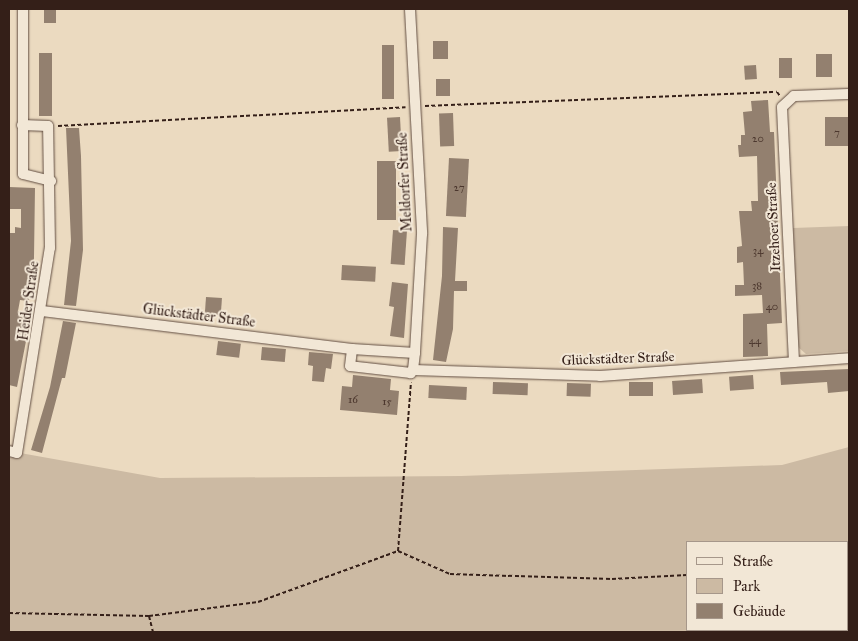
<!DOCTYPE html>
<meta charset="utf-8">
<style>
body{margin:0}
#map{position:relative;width:858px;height:641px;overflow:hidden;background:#ebdac0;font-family:"IM FELL Great Primer",serif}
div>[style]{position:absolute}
.green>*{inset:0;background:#ccbaa3}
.building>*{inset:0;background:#93806f;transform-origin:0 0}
.path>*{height:2px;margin-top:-1px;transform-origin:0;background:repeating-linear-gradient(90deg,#341f18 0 4px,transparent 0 6.5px)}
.roads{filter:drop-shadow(0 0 1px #624e42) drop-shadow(0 0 1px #624e42)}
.minor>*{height:10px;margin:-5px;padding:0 5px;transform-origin:5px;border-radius:5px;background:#f2e7d6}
span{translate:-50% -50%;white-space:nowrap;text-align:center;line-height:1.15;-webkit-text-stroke:4px #f2e7d6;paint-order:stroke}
.number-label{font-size:11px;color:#4c372e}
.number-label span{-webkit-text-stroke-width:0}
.street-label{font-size:14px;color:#341f18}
.frame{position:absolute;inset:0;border:10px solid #341f18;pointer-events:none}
.legend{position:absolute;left:686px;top:541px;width:162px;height:90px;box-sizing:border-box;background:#f2e7d6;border:1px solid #a6978a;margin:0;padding:6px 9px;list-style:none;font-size:15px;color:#341f18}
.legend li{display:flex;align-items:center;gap:10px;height:25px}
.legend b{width:25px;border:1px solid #a6978a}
</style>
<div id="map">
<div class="green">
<div style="clip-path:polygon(849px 226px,849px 351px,806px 354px,798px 347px,793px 228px)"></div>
<div style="clip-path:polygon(evenodd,849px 447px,849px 632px,9px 632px,9px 451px,160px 478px,461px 476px,782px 465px,849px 447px,687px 542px,847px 542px,847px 630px,687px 630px,687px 542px)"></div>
</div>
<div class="building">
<div style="left:44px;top:9px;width:12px;height:14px"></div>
<div style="left:448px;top:41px;width:18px;height:15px;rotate:90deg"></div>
<div style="left:382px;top:45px;width:12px;height:54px"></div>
<div style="left:39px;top:53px;width:13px;height:63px"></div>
<div style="left:832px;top:54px;width:23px;height:16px;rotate:90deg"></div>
<div style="left:779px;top:58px;width:13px;height:20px"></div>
<div style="left:756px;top:65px;width:14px;height:12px;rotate:86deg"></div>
<div style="left:450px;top:79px;width:17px;height:14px;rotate:90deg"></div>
<div style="clip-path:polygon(768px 100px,770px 132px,774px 132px,782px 323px,767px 324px,768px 356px,743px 357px,743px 314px,763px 313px,762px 295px,735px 296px,735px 285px,744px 285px,743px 262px,737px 263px,737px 247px,742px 246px,739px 211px,752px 211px,751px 201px,758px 201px,757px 156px,739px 157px,738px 145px,741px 145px,741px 135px,745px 135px,743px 112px,752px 111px,751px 101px)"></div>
<div style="left:453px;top:113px;width:33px;height:14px;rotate:88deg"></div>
<div style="left:400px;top:117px;width:34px;height:13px;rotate:87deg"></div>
<div style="left:849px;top:117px;width:29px;height:24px;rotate:90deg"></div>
<div style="clip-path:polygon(66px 128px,79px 128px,81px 156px,83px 250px,76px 306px,64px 305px,71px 241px)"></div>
<div style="left:449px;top:158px;width:20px;height:58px;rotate:3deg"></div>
<div style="left:377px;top:161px;width:19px;height:59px"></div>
<div style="clip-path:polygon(9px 187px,35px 188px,34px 258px,29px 301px,20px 300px,18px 311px,28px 313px,28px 331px,17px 387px,9px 385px,9px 233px,15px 233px,15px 227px,21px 228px,21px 209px,9px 209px)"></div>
<div style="clip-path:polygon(443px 227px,458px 228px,455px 281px,467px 281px,467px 291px,454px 291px,453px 329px,446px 362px,433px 360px,442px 276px)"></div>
<div style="left:393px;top:230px;width:14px;height:34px;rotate:4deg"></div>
<div style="left:342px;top:265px;width:34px;height:15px;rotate:3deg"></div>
<div style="clip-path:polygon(392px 282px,408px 284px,404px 338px,390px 336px,394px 307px,389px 306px)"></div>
<div style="left:206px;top:297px;width:16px;height:17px;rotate:4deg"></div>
<div style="clip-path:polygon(63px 321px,76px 323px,65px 378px,62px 378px,42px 453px,31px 450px,50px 387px)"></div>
<div style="left:218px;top:341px;width:23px;height:14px;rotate:7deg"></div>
<div style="left:262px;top:347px;width:24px;height:13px;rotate:5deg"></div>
<div style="clip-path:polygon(309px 352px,333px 354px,331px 369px,326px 368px,324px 382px,312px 381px,313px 366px,308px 365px)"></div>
<div style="clip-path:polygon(849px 369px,849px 391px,828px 393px,827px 382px,781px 385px,780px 372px)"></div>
<div style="clip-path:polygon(353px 375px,391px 379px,390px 390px,399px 391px,397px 415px,340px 410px,342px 386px,352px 387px)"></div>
<div style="left:753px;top:375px;width:14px;height:24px;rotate:86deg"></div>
<div style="left:702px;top:379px;width:14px;height:30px;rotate:86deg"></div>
<div style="left:493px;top:382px;width:35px;height:12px;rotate:2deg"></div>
<div style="left:653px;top:382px;width:14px;height:24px;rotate:90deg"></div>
<div style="left:567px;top:383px;width:24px;height:13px;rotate:2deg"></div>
<div style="left:429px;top:385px;width:38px;height:13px;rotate:3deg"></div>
</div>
<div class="path">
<div style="left:425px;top:106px;width:352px;rotate:-2.3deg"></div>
<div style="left:777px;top:92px;width:5px;rotate:53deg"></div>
<div style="left:58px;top:126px;width:348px;rotate:-3.1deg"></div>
<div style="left:847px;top:546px;width:3px;rotate:-45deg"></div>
<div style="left:398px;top:551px;width:57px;rotate:23.9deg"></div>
<div style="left:450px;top:574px;width:162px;rotate:1.8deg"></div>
<div style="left:612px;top:579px;width:75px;rotate:-3.1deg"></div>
<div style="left:9px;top:613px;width:140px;rotate:1.2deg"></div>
<div style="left:149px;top:616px;width:110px;rotate:-7.3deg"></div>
<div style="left:258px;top:602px;width:149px;rotate:-20deg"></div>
<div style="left:398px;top:551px;width:169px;rotate:-85.6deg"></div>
<div style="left:149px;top:616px;width:16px;rotate:76deg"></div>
</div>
<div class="roads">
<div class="minor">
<div style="left:23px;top:9px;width:165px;rotate:90deg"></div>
<div style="left:23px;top:174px;width:29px;rotate:14deg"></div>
<div style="left:410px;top:9px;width:225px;rotate:86.9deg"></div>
<div style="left:422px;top:234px;width:119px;rotate:93.4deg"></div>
<div style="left:415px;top:353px;width:17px;rotate:97deg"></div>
<div style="left:413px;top:370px;width:4px;rotate:124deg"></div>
<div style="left:411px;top:373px;width:61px;rotate:-173.5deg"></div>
<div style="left:350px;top:366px;width:17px;rotate:-83deg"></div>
<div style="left:352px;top:349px;width:63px;rotate:3.6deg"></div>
<div style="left:42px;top:311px;width:312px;rotate:7deg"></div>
<div style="left:794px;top:362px;width:255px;rotate:-92.7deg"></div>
<div style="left:782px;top:107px;width:16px;rotate:-43deg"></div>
<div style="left:794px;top:96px;width:55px;rotate:-2.1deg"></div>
<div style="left:413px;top:370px;width:187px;rotate:1.8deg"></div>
<div style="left:600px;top:376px;width:250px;rotate:-4.1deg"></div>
<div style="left:9px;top:451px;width:8px;rotate:14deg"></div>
<div style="left:17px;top:453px;width:208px;rotate:-80.9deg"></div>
<div style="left:50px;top:248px;width:122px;rotate:-90.9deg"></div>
<div style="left:48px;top:126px;width:26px;rotate:-178deg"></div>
</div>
</div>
<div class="number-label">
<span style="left:837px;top:133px">7</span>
<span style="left:758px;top:139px">20</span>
<span style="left:459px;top:188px">27</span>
<span style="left:758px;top:251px">34</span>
<span style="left:757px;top:286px">38</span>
<span style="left:772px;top:307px">40</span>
<span style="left:755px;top:341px">44</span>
<span style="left:353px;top:400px">16</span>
<span style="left:387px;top:402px">15</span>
</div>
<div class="street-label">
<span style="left:405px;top:182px;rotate:-93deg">Meldorfer Straße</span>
<span style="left:774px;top:227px;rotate:-93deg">Itzehoer Straße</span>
<span style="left:29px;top:301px;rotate:-82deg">Heider Straße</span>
<span style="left:199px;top:316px;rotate:7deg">Glückstädter Straße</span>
<span style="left:618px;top:359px;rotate:-2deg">Glückstädter Straße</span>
</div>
<div class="frame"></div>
<ul class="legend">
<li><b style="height:6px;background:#f2e7d6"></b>Straße</li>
<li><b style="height:14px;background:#ccbaa3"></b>Park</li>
<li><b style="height:14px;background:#93806f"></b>Gebäude</li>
</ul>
</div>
